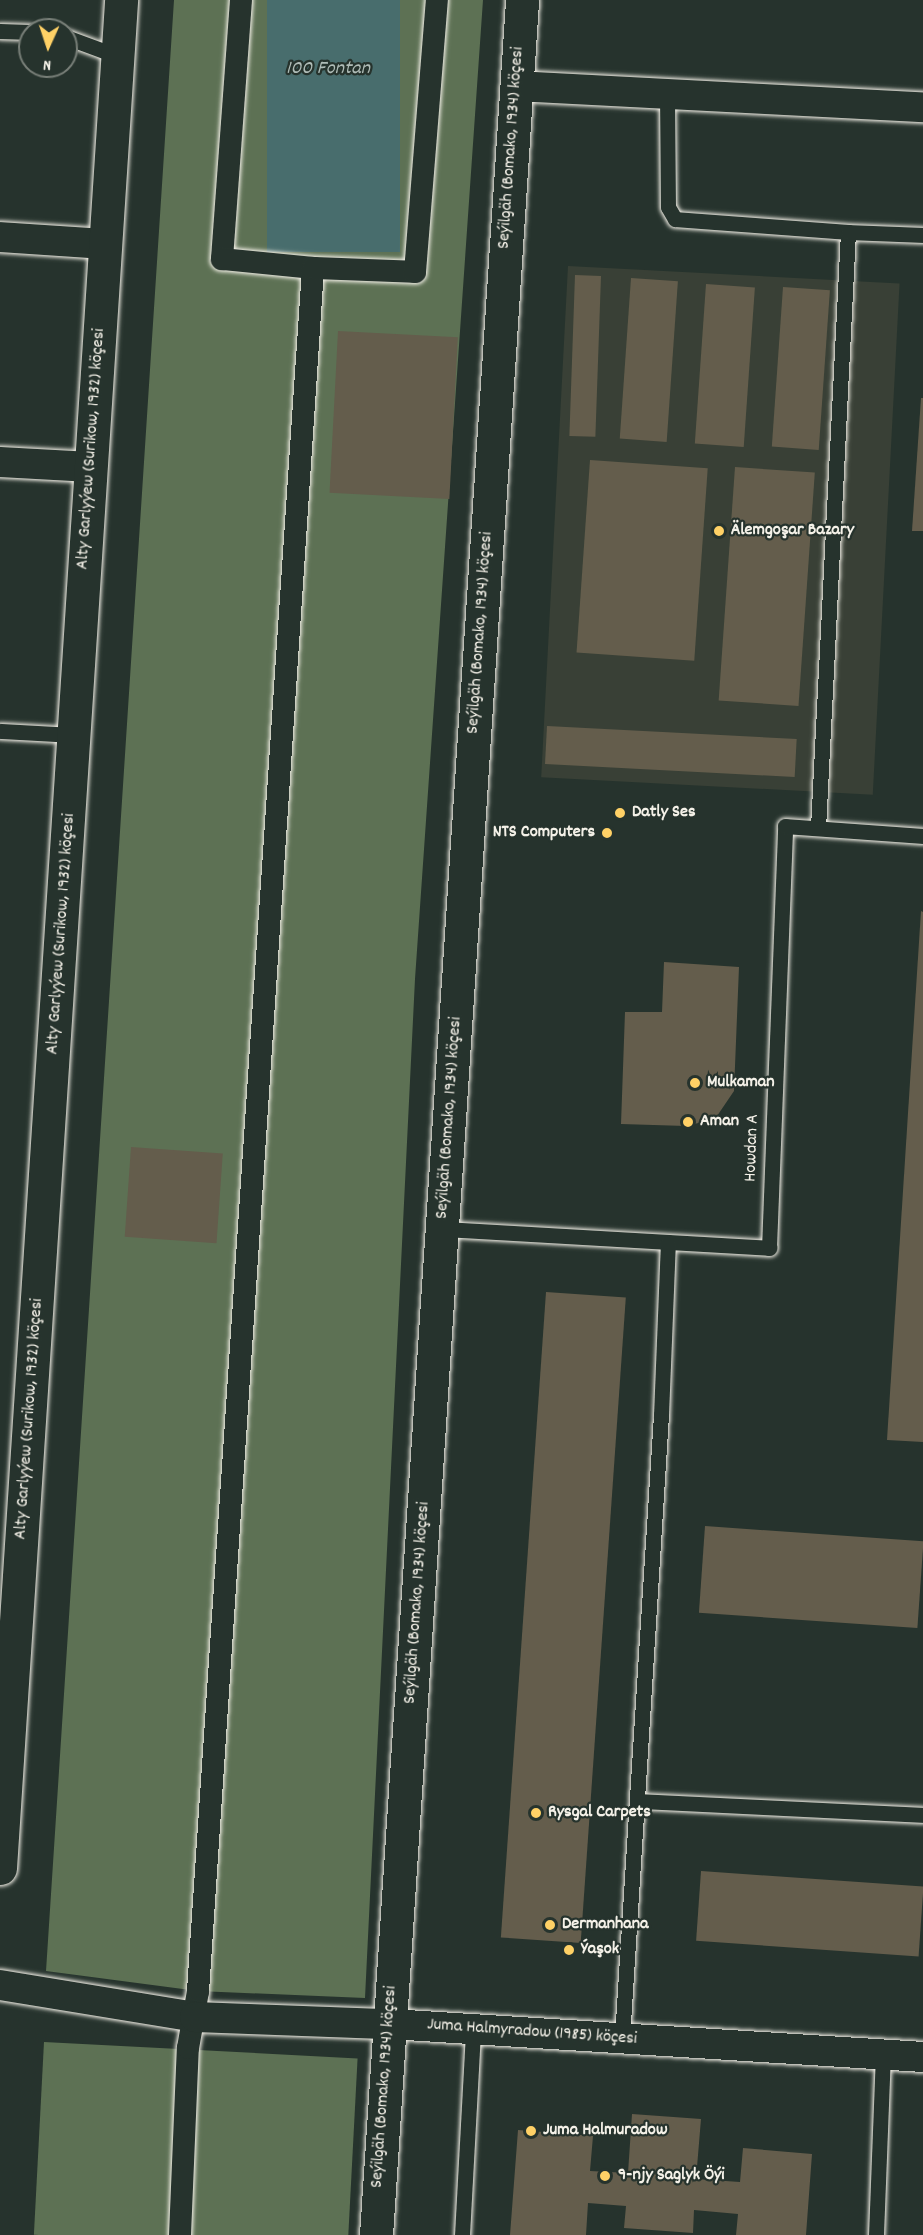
<!DOCTYPE html>
<meta charset="utf-8">
<style>
body{margin:0}
#map{position:relative;width:923px;height:2235px;overflow:hidden;background:#26332d;font-family:Dekko,sans-serif}
div>[style]{position:absolute}
.built>*{inset:0;background:#394036;transform-origin:0 0}
.green>*{inset:0;background:#5d7154;transform-origin:0 0}
.water>*{inset:0;background:#486d6d;transform-origin:0 0}
.building>*{inset:0;background:#645d4c;transform-origin:0 0}
.roads{filter:drop-shadow(0 0 2px #f4f1e8) drop-shadow(0 0 2px #f4f1e8)}
.service>*{height:15px;margin:-7.5px;padding:0 7.5px;transform-origin:7.5px;border-radius:7.5px;background:#26332d}
.pedestrian>*{height:22px;margin:-11px;padding:0 11px;transform-origin:11px;border-radius:11px;background:#26332d}
.minor>*{height:30px;margin:-15px;padding:0 15px;transform-origin:15px;border-radius:15px;background:#26332d}
.tertiary>*{height:33px;margin:-16.5px;padding:0 16.5px;transform-origin:16.5px;border-radius:16.5px;background:#26332d}
.dots>*{width:16px;height:16px;translate:-50% -50%;box-sizing:border-box;border:3px solid #26332d;border-radius:50%}
span{translate:-50% -50%;white-space:nowrap;text-align:center;line-height:1.15;-webkit-text-stroke:4.5px #26332d;paint-order:stroke}
.street-label{font-size:18px;color:#f4f1e8}
.poi-label{font-size:18px;color:#f4f1e8;font-weight:700}
.left{translate:0 -50%;text-align:left}
.right{translate:-100% -50%;text-align:right}
.water-label{font-size:20px;color:#afbcb7;font-style:italic}
.north{position:absolute;left:18px;top:18px;width:60px;height:60px;box-sizing:border-box;background:#26332d;border:2px solid #787f78;border-radius:50%;rotate:183deg;font-size:16px;font-weight:700;line-height:24px;text-align:center;color:#f4f1e8}
.north::after{content:'';display:block;margin:auto;width:21px;height:27px;background:#ffd166;clip-path:polygon(50% 0,100% 100%,50% 72%,0 100%)}
</style>
<div id="map">
<div class="built">
<div style="left:568px;top:266px;width:332px;height:512px;rotate:3deg"></div>
</div>
<div class="green">
<div style="clip-path:polygon(174px 0,483px 0,415px 979px,365px 1998px,198px 1991px,46px 1971px)"></div>
<div style="left:44px;top:2042px;width:314px;height:193px;rotate:3deg"></div>
</div>
<div class="water">
<div style="left:267px;top:0;width:133px;height:252px"></div>
</div>
<div class="building">
<div style="left:575px;top:275px;width:26px;height:161px;rotate:2deg"></div>
<div style="left:631px;top:278px;width:47px;height:161px;rotate:4deg"></div>
<div style="left:706px;top:284px;width:49px;height:160px;rotate:4deg"></div>
<div style="left:783px;top:287px;width:47px;height:160px;rotate:4deg"></div>
<div style="left:338px;top:331px;width:120px;height:162px;rotate:3deg"></div>
<div style="clip-path:polygon(921px 398px,923px 398px,923px 531px,912px 531px)"></div>
<div style="left:590px;top:460px;width:118px;height:193px;rotate:4deg"></div>
<div style="left:735px;top:467px;width:80px;height:234px;rotate:4deg"></div>
<div style="left:547px;top:726px;width:250px;height:38px;rotate:3deg"></div>
<div style="clip-path:polygon(921px 911px,923px 912px,923px 1442px,887px 1440px)"></div>
<div style="clip-path:polygon(664px 962px,739px 967px,734px 1091px,715px 1119px,686px 1126px,621px 1124px,625px 1012px,662px 1012px)"></div>
<div style="left:131px;top:1147px;width:92px;height:90px;rotate:4deg"></div>
<div style="left:546px;top:1292px;width:80px;height:647px;rotate:4deg"></div>
<div style="left:705px;top:1526px;width:219px;height:87px;rotate:4deg"></div>
<div style="left:701px;top:1871px;width:223px;height:70px;rotate:4deg"></div>
<div style="clip-path:polygon(632px 2114px,701px 2119px,696px 2179px,740px 2182px,743px 2148px,812px 2154px,806px 2235px,736px 2235px,738px 2214px,694px 2210px,693px 2233px,624px 2228px,626px 2206px,588px 2203px,586px 2235px,510px 2235px,518px 2130px,593px 2136px,590px 2171px,628px 2173px)"></div>
</div>
<div class="roads">
<div class="service">
<div style="left:0;top:31px;width:30px;rotate:2deg"></div>
<div style="left:66px;top:37px;width:54px;rotate:20.4deg"></div>
<div style="left:667px;top:94px;width:113px;rotate:89.5deg"></div>
<div style="left:668px;top:207px;width:14px;rotate:60deg"></div>
<div style="left:675px;top:219px;width:173px;rotate:4.3deg"></div>
<div style="left:848px;top:232px;width:597px;rotate:92.88deg"></div>
<div style="left:848px;top:232px;width:75px;rotate:2.3deg"></div>
<div style="left:0;top:731px;width:75px;rotate:3.1deg"></div>
<div style="left:443px;top:1229px;width:327px;rotate:3.3deg"></div>
<div style="left:769px;top:1248px;width:422px;rotate:-87.8deg"></div>
<div style="left:785px;top:826px;width:138px;rotate:4.1deg"></div>
<div style="left:639px;top:1801px;width:284px;rotate:2.8deg"></div>
<div style="left:622px;top:2038px;width:624px;rotate:-86.42deg"></div>
<div style="left:661px;top:1415px;width:173px;rotate:-87.7deg"></div>
<div style="left:462px;top:2235px;width:206px;rotate:-86.9deg"></div>
<div style="left:876px;top:2235px;width:180px;rotate:-87.8deg"></div>
</div>
<div class="pedestrian">
<div style="left:241px;top:0;width:260px;rotate:94.2deg"></div>
<div style="left:222px;top:259px;width:91px;rotate:5.6deg"></div>
<div style="left:180px;top:2235px;width:187px;rotate:-87.6deg"></div>
<div style="left:188px;top:2048px;width:58px;rotate:-80deg"></div>
<div style="left:198px;top:1991px;width:1727px;rotate:-86.18deg"></div>
<div style="left:313px;top:268px;width:102px;rotate:2.2deg"></div>
<div style="left:415px;top:272px;width:273px;rotate:-85.4deg"></div>
</div>
<div class="minor">
<div style="left:516px;top:86px;width:408px;rotate:3deg"></div>
<div style="left:0;top:237px;width:105px;rotate:3.8deg"></div>
<div style="left:0;top:462px;width:91px;rotate:3.1deg"></div>
<div style="left:0;top:1985px;width:198px;rotate:9.3deg"></div>
<div style="left:195px;top:2017px;width:195px;rotate:2.1deg"></div>
<div style="left:390px;top:2024px;width:534px;rotate:3.54deg"></div>
</div>
<div class="tertiary">
<div style="left:0;top:1868px;width:1872px;rotate:-86.29deg"></div>
<div style="left:376px;top:2235px;width:2240px;rotate:-86.26deg"></div>
</div>
</div>
<div class="dots">
<div style="left:719px;top:531px;background:#ffd166"></div>
<div style="left:620px;top:813px;background:#ffd166"></div>
<div style="left:607px;top:833px;background:#ffd166"></div>
<div style="left:695px;top:1083px;background:#ffd166"></div>
<div style="left:688px;top:1122px;background:#ffd166"></div>
<div style="left:536px;top:1813px;background:#ffd166"></div>
<div style="left:550px;top:1925px;background:#ffd166"></div>
<div style="left:569px;top:1950px;background:#ffd166"></div>
<div style="left:531px;top:2131px;background:#ffd166"></div>
<div style="left:605px;top:2176px;background:#ffd166"></div>
</div>
<div class="street-label">
<span style="left:512px;top:148px;rotate:-86deg">Seýilgäh (Bomako, 1934) köçesi</span>
<span style="left:92px;top:449px;rotate:-86deg">Alty Garlyýew (Surikow, 1932) köçesi</span>
<span style="left:481px;top:633px;rotate:-86deg">Seýilgäh (Bomako, 1934) köçesi</span>
<span style="left:62px;top:934px;rotate:-86deg">Alty Garlyýew (Surikow, 1932) köçesi</span>
<span style="left:450px;top:1118px;rotate:-86deg">Seýilgäh (Bomako, 1934) köçesi</span>
<span style="left:753px;top:1148px;rotate:-88deg">Howdan A</span>
<span style="left:30px;top:1419px;rotate:-86deg">Alty Garlyýew (Surikow, 1932) köçesi</span>
<span style="left:418px;top:1603px;rotate:-86deg">Seýilgäh (Bomako, 1934) köçesi</span>
<span style="left:532px;top:2033px;rotate:4deg">Juma Halmyradow (1985) köçesi</span>
<span style="left:385px;top:2087px;rotate:-86deg">Seýilgäh (Bomako, 1934) köçesi</span>
</div>
<div class="poi-label">
<span class="left" style="left:731px;top:531px">Älemgoşar Bazary</span>
<span class="left" style="left:632px;top:813px">Datly Ses</span>
<span class="right" style="left:595px;top:833px">NTS Computers</span>
<span class="left" style="left:707px;top:1083px">Mulkaman</span>
<span class="left" style="left:700px;top:1122px">Aman</span>
<span class="left" style="left:548px;top:1813px">Rysgal Carpets</span>
<span class="left" style="left:562px;top:1925px">Dermanhana</span>
<span class="left" style="left:581px;top:1950px">Ýaşok</span>
<span class="left" style="left:543px;top:2131px">Juma Halmuradow</span>
<span class="left" style="left:618px;top:2176px">9-njy Saglyk Öýi</span>
</div>
<div class="water-label">
<span style="left:328px;top:69px">100 Fontan</span>
</div>
<div class="north">N</div>
</div>
